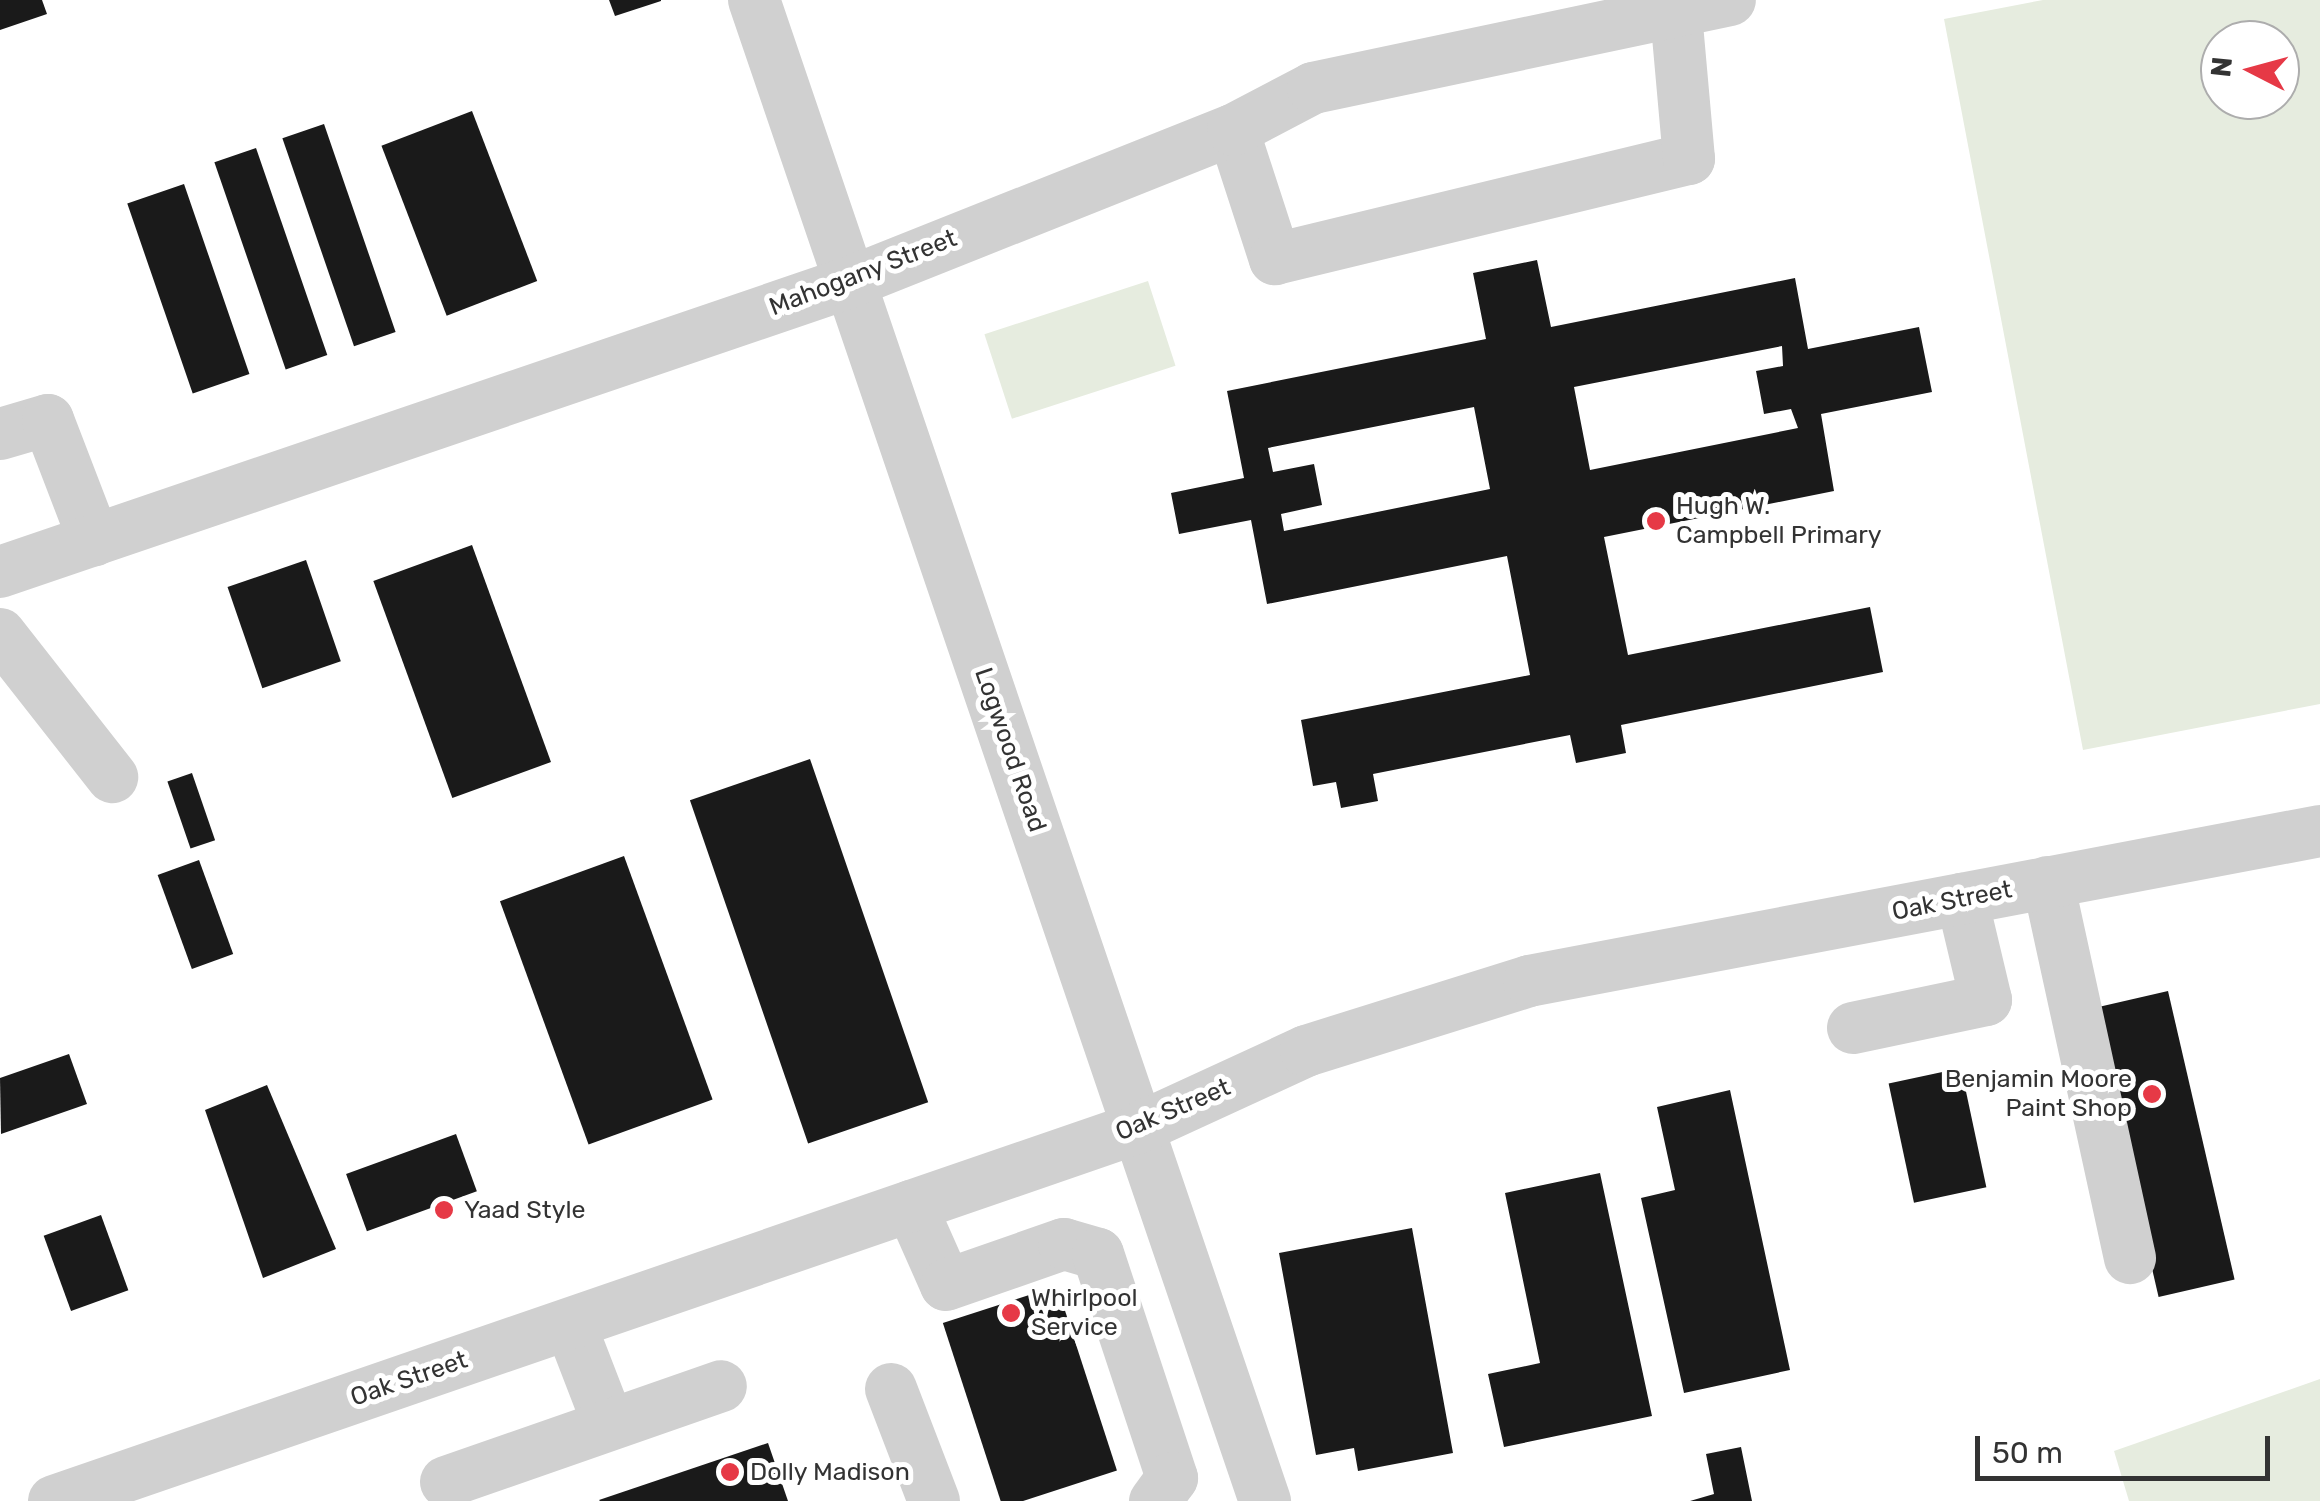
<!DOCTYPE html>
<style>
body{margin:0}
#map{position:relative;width:2320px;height:1501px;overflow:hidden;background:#fff;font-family:Rubik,sans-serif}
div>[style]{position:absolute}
.green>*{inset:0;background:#e6ecdf;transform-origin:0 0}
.building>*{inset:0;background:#1a1a1a;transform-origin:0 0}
.minor>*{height:52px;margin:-26px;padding:0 26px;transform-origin:26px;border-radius:26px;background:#d0d0d0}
.dots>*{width:28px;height:28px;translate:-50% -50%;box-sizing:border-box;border:5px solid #fff;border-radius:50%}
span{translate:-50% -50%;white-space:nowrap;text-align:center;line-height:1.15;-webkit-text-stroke:10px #fff;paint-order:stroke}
.street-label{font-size:25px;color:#333}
.poi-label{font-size:25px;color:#333}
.left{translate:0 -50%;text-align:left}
.right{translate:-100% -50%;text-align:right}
.north{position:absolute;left:2200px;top:20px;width:100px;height:100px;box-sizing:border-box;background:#fff;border:2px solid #adadad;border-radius:50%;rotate:276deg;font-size:28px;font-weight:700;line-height:40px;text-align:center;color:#333}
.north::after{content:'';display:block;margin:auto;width:35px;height:45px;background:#e63946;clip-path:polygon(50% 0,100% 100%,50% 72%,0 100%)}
.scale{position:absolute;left:1975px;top:1436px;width:295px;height:45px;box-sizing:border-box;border:5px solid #333;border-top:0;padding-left:12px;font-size:30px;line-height:35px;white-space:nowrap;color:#333;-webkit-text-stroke:8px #fff;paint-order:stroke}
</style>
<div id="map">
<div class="green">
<div style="clip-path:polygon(evenodd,2043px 0,2320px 0,2320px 704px,2083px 750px,1944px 19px,2043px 0,2220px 40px,2280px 40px,2280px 100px,2220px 100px,2220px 40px)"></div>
<div style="left:1148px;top:281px;width:89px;height:172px;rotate:72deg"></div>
<div style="clip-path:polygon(2320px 1379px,2320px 1501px,2129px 1501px,2114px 1451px)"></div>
</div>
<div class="building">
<div style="clip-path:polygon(0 0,42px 0,47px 14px,0 30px)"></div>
<div style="clip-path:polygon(609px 0,661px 0,661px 1px,615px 16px)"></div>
<div style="left:472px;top:111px;width:182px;height:97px;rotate:69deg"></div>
<div style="left:324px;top:124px;width:220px;height:44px;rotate:71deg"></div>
<div style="left:256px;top:148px;width:219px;height:44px;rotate:71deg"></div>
<div style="left:184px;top:184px;width:201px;height:60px;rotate:71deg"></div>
<div style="clip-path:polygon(evenodd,1537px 260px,1551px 327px,1795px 278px,1808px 349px,1919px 327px,1932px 392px,1821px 414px,1834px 491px,1604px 537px,1628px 655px,1870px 607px,1883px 672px,1621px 725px,1626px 753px,1576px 763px,1570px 735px,1373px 774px,1378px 801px,1341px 808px,1336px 782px,1313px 786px,1301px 720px,1530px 675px,1507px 556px,1267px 604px,1251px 520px,1179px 534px,1171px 493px,1244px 478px,1227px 391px,1486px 339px,1473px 273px,1537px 260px,1782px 346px,1783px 366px,1756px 371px,1764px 414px,1791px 409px,1798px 428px,1590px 470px,1574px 387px,1782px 346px,1537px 260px,1474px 407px,1490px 489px,1284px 531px,1281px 514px,1322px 505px,1314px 464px,1273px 472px,1268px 448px,1474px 407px)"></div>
<div style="left:472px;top:545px;width:231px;height:105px;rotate:70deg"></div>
<div style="left:306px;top:560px;width:107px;height:83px;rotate:71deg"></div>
<div style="left:810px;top:759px;width:363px;height:127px;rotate:71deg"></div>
<div style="left:192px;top:773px;width:71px;height:26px;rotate:71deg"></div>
<div style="left:624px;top:856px;width:259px;height:132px;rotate:70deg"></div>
<div style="left:199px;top:860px;width:100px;height:44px;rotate:70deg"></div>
<div style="left:2168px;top:991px;width:296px;height:78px;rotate:77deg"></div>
<div style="clip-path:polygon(69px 1054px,87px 1104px,1px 1134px,0 1078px)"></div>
<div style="left:1961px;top:1068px;width:122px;height:74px;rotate:78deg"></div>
<div style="clip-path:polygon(267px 1085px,336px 1249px,263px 1278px,205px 1110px)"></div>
<div style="clip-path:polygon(1730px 1090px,1790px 1370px,1684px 1393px,1641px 1198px,1675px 1190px,1657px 1107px)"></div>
<div style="left:456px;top:1134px;width:61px;height:117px;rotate:70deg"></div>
<div style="clip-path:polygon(1600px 1173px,1652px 1416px,1504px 1447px,1488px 1374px,1540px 1363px,1505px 1193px)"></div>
<div style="left:101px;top:1215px;width:80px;height:61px;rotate:70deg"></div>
<div style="clip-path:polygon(1412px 1228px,1453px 1453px,1358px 1471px,1354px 1448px,1316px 1455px,1279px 1253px)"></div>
<div style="left:1057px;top:1286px;width:194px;height:120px;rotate:72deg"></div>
<div style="clip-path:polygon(768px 1443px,788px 1501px,600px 1501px,599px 1500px)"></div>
<div style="clip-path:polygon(1741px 1447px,1752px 1501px,1690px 1501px,1714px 1494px,1706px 1454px)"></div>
</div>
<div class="minor">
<div style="left:754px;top:0;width:1586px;rotate:71.2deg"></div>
<div style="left:1233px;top:130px;width:136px;rotate:72deg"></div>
<div style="left:1275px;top:259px;width:426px;rotate:-13.6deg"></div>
<div style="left:1689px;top:159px;width:148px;rotate:-95.1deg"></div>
<div style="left:0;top:434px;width:50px;rotate:-16.3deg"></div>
<div style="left:48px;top:420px;width:129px;rotate:69deg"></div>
<div style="left:0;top:572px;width:896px;rotate:-18.82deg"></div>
<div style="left:848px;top:283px;width:414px;rotate:-21.7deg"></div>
<div style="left:1233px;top:130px;width:90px;rotate:-27.7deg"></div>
<div style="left:1313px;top:88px;width:426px;rotate:-11.9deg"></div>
<div style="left:0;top:634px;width:182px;rotate:51.9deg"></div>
<div style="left:2048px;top:882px;width:385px;rotate:77.7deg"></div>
<div style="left:1853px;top:1028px;width:136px;rotate:-11.9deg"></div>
<div style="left:1986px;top:1000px;width:104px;rotate:-103.4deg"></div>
<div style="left:911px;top:1206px;width:86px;rotate:66.1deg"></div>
<div style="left:946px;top:1285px;width:125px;rotate:-19.2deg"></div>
<div style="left:1064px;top:1244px;width:35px;rotate:16deg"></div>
<div style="left:1098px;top:1254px;width:236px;rotate:71.7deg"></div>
<div style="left:1172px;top:1478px;width:29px;rotate:126deg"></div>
<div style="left:570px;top:1324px;width:103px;rotate:68.9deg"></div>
<div style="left:891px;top:1389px;width:120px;rotate:69deg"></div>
<div style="left:446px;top:1482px;width:291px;rotate:-19.2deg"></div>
<div style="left:54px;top:1501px;width:1150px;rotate:-18.99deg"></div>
<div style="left:1141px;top:1127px;width:182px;rotate:-24.7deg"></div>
<div style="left:1306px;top:1051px;width:234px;rotate:-17.4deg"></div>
<div style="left:1529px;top:981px;width:805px;rotate:-10.74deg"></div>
</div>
<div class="dots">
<div style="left:1656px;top:521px;background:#e63946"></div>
<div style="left:2152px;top:1094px;background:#e63946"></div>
<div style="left:444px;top:1210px;background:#e63946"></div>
<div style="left:1011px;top:1313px;background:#e63946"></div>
<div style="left:730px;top:1472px;background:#e63946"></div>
</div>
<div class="street-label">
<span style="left:863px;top:273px;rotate:-21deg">Mahogany Street</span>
<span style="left:1010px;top:750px;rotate:71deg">Logwood Road</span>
<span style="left:1952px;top:901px;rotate:-11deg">Oak Street</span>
<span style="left:1173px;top:1110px;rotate:-23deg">Oak Street</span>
<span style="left:409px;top:1379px;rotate:-19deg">Oak Street</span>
</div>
<div class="poi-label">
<span class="left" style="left:1676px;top:521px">Hugh W.<br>Campbell Primary</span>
<span class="right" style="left:2132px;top:1094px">Benjamin Moore<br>Paint Shop</span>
<span class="left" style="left:464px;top:1210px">Yaad Style</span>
<span class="left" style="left:1031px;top:1313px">Whirlpool<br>Service</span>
<span class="left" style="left:750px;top:1472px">Dolly Madison</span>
</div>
<div class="north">N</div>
<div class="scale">50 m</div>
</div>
